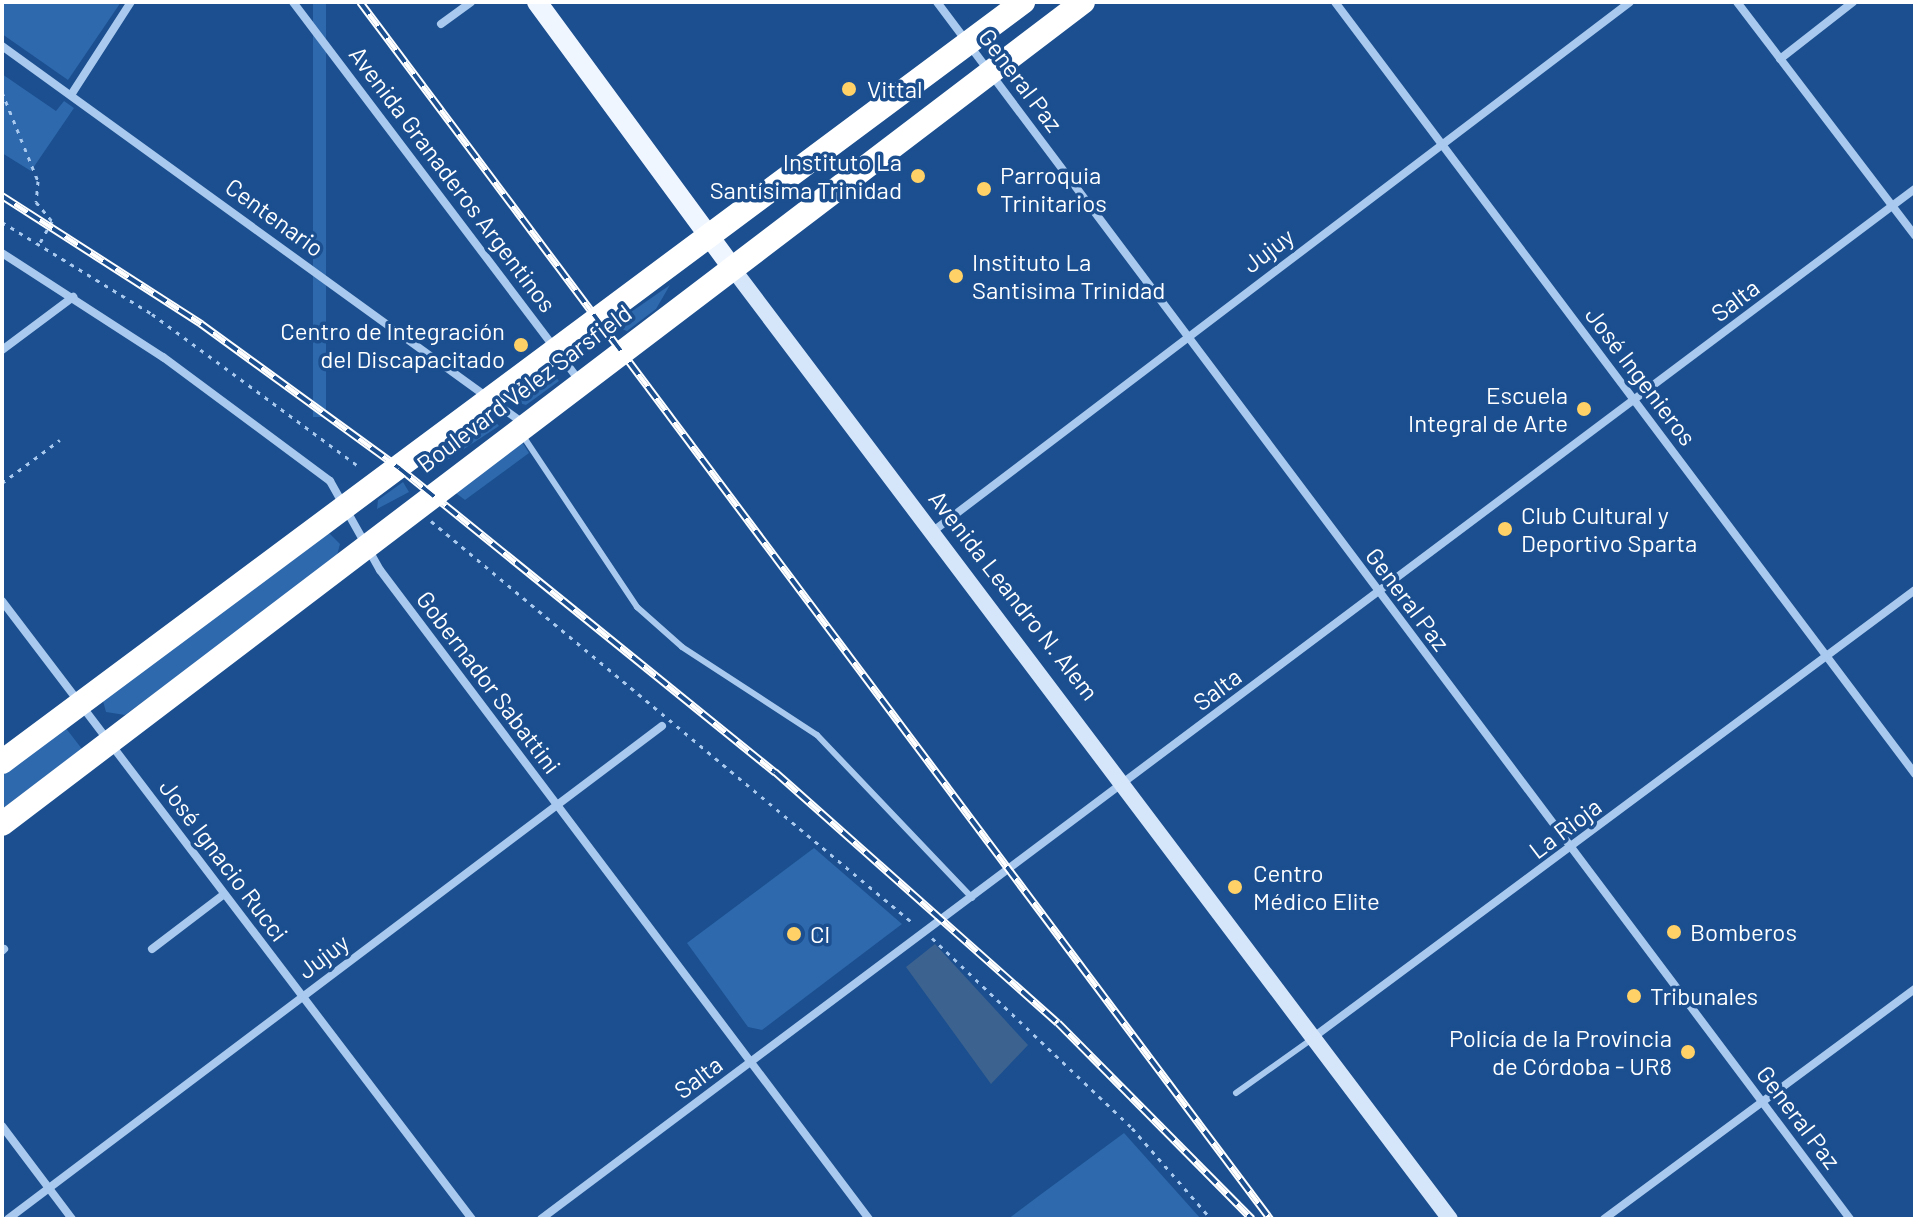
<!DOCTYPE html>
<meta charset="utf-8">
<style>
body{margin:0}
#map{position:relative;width:1917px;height:1221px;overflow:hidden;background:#1b4f8f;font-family:Barlow,sans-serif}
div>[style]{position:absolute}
.green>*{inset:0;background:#2e69ad;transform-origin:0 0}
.water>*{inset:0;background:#3c6290}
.path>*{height:3px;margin-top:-1.5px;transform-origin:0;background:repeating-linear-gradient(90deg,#a9c9ee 0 4px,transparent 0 10px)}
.lane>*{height:6px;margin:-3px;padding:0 3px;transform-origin:3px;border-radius:3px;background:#a9c9ee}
.street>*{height:8px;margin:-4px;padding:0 4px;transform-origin:4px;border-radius:4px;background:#a9c9ee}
.secondary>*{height:16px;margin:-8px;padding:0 8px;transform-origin:8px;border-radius:8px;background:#d6e6fa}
.primary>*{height:20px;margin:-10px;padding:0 10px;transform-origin:10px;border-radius:10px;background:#f0f6ff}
.highway>*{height:24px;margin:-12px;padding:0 12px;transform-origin:12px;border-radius:12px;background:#fff}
.rail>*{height:8px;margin-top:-4px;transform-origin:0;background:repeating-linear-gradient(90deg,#1b4f8f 0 15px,#fff 0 30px);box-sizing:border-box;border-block:2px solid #fff}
.dots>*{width:22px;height:22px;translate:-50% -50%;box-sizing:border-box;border:4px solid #1b4f8f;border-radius:50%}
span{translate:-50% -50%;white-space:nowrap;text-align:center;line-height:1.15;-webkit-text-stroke:7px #1b4f8f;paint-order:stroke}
.street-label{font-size:24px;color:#fff}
.poi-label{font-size:24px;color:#fff}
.left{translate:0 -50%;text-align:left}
.right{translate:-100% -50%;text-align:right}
.frame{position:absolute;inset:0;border:4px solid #fff;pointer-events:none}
</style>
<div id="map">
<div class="green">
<div style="clip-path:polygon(4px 2px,121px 2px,68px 80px,2px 34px)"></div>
<div style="left:313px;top:2px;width:13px;height:415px"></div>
<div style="clip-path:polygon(2px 74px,56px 111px,64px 101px,74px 108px,31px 171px,2px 153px)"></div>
<div style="clip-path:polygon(670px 285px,656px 309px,627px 331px,619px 328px,618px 321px)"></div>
<div style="clip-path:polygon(551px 371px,559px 381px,526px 405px,519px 403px,518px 395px)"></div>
<div style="clip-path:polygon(491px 416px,499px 426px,438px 466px,435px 457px)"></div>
<div style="clip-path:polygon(522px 442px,529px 453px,465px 500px,449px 488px)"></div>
<div style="clip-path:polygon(403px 482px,409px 492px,377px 509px,378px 500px)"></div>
<div style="clip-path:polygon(329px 533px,340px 544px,336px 559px,125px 715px,106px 712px,103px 701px)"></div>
<div style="clip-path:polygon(65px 727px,82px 749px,2px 809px,2px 775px)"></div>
<div style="clip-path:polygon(814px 848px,902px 924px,762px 1030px,748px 1027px,687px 943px)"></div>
<div style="clip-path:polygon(1124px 1133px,1201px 1219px,1008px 1219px,1040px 1195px)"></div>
</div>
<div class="water">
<div style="clip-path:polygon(935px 944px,1028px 1045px,991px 1084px,906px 967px)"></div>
</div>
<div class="path">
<div style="left:2px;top:92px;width:96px;rotate:68deg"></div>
<div style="left:38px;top:181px;width:21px;rotate:95deg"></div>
<div style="left:36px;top:202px;width:25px;rotate:50deg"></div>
<div style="left:52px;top:221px;width:26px;rotate:119deg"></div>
<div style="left:2px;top:222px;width:176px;rotate:31.5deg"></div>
<div style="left:152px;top:314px;width:256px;rotate:36.4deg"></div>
<div style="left:2px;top:483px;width:72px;rotate:-36.6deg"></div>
<div style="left:431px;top:521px;width:629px;rotate:39.84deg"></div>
<div style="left:932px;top:938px;width:276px;rotate:43.5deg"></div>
<div style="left:1132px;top:1128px;width:121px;rotate:49deg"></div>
</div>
<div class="lane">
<div style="left:523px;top:436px;width:206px;rotate:56.3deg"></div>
<div style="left:637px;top:607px;width:60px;rotate:41.6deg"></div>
<div style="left:682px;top:647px;width:161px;rotate:33.1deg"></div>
<div style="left:817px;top:735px;width:225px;rotate:46.4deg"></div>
<div style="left:1236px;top:1093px;width:93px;rotate:-35.4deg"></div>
</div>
<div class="street">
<div style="left:293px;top:2px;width:475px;rotate:52.9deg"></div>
<div style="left:937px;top:2px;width:1521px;rotate:53.12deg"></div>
<div style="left:1335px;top:2px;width:966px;rotate:53.08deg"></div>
<div style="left:1737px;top:2px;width:294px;rotate:52.7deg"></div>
<div style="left:441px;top:24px;width:37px;rotate:-36deg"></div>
<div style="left:2px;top:46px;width:643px;rotate:35.89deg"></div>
<div style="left:1780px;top:59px;width:93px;rotate:-38deg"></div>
<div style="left:71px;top:95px;width:111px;rotate:-57.2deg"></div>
<div style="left:2px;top:253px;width:192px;rotate:32.9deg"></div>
<div style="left:163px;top:357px;width:208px;rotate:36.6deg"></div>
<div style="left:330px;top:481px;width:102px;rotate:60.7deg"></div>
<div style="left:380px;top:570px;width:813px;rotate:53deg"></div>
<div style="left:2px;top:350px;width:89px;rotate:-36.7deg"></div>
<div style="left:932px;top:532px;width:876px;rotate:-37.21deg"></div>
<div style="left:2px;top:601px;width:776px;rotate:52.75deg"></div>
<div style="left:152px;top:949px;width:89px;rotate:-37.3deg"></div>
<div style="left:2px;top:951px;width:3px;rotate:-45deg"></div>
<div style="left:1315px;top:1036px;width:748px;rotate:-36.62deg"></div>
<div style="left:2px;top:1126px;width:116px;rotate:53deg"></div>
<div style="left:8px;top:1219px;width:819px;rotate:-37.01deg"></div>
<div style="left:541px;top:1219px;width:1717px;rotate:-36.86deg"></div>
<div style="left:1604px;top:1219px;width:387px;rotate:-36.5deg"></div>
</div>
<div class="secondary">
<div style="left:733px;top:269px;width:1190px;rotate:52.96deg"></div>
</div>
<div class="primary">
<div style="left:537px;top:2px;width:331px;rotate:53.7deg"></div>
</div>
<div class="highway">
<div style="left:2px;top:762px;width:1273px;rotate:-36.66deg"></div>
<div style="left:2px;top:824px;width:1358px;rotate:-37.25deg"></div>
</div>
<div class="rail">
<div style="left:360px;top:2px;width:1520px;rotate:53.21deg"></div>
<div style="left:2px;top:196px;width:237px;rotate:32.7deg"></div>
<div style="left:201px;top:324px;width:245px;rotate:36deg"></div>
<div style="left:399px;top:468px;width:484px;rotate:39deg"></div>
<div style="left:775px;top:772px;width:378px;rotate:41.6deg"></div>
<div style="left:1058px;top:1023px;width:276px;rotate:45.3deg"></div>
</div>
<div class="dots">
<div style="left:849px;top:89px;background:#ffd166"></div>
<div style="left:918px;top:176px;background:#ffd166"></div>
<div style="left:984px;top:189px;background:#ffd166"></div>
<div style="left:956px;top:276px;background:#ffd166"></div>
<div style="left:521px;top:345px;background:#ffd166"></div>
<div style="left:1584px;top:409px;background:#ffd166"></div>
<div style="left:1505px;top:529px;background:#ffd166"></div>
<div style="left:1235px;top:887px;background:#ffd166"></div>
<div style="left:1674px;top:932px;background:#ffd166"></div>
<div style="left:794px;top:934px;background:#ffd166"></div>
<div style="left:1634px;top:996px;background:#ffd166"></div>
<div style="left:1688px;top:1052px;background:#ffd166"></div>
</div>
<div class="street-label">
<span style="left:1021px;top:80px;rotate:53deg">General Paz</span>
<span style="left:453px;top:179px;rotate:53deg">Avenida Granaderos Argentinos</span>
<span style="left:275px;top:217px;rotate:36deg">Centenario</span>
<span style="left:1268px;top:250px;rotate:-37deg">Jujuy</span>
<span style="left:1735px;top:300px;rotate:-37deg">Salta</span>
<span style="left:1641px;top:376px;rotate:53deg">José Ingenieros</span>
<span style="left:524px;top:388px;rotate:-37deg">Boulevard Vélez Sarsfield</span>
<span style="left:1014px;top:595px;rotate:52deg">Avenida Leandro N. Alem</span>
<span style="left:1408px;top:599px;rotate:53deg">General Paz</span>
<span style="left:489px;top:682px;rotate:53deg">Gobernador Sabattini</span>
<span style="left:1217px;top:689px;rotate:-37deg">Salta</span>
<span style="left:1565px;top:828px;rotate:-37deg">La Rioja</span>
<span style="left:224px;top:860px;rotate:53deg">José Ignacio Rucci</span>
<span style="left:323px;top:956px;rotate:-37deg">Jujuy</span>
<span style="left:698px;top:1077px;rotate:-37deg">Salta</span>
<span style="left:1799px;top:1117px;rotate:53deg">General Paz</span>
</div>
<div class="poi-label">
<span class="left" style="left:867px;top:89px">Vittal</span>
<span class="right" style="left:902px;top:176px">Instituto La<br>Santísima Trinidad</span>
<span class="left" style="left:1000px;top:189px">Parroquia<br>Trinitarios</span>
<span class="left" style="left:972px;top:276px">Instituto La<br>Santisima Trinidad</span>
<span class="right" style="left:505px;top:345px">Centro de Integración<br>del Discapacitado</span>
<span class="right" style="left:1568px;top:409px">Escuela<br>Integral de Arte</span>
<span class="left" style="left:1521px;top:529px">Club Cultural y<br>Deportivo Sparta</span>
<span class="left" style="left:1253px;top:887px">Centro<br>Médico Elite</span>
<span class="left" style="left:1690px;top:932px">Bomberos</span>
<span class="left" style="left:810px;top:934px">Cl</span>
<span class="left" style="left:1650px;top:996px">Tribunales</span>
<span class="right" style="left:1672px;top:1052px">Policía de la Provincia<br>de Córdoba - UR8</span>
</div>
<div class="frame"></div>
</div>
